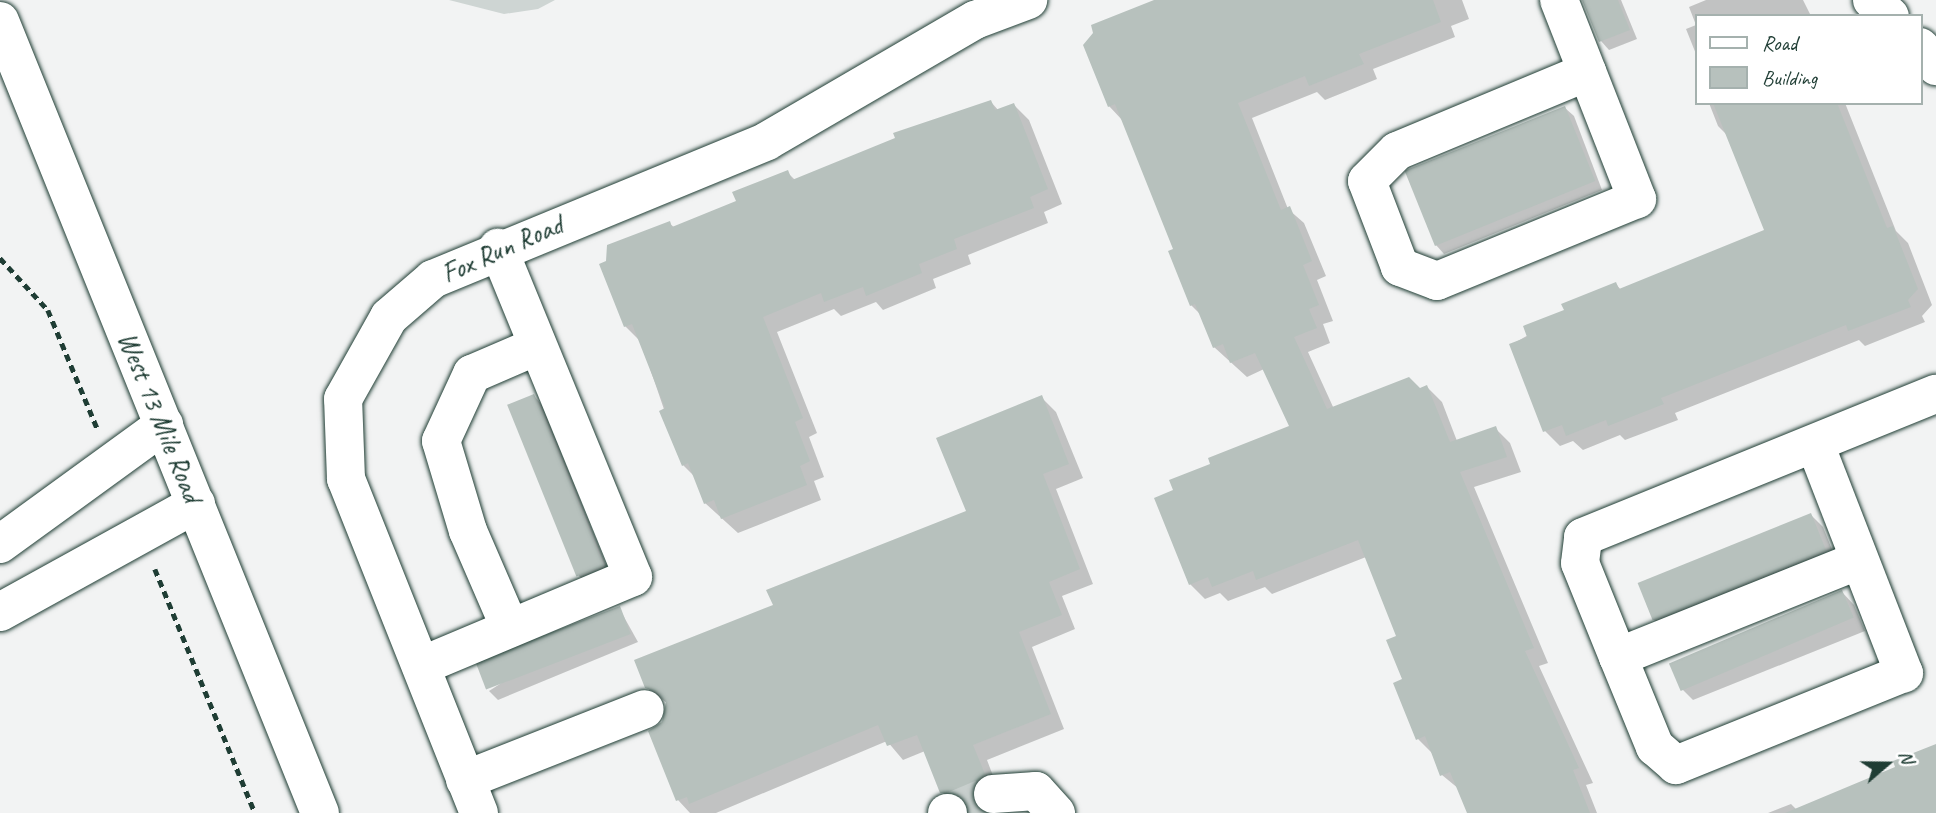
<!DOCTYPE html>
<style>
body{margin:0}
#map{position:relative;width:1936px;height:813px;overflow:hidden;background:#f2f3f3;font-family:Caveat,sans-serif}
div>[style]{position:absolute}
.green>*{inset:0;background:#ced5d3}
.shadow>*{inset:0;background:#0003}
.building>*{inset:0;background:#b7c1bd;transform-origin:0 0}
.minor-tunnel>*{height:38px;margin-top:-19px;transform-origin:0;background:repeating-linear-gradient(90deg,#c8cfcd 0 38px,transparent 0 57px)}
.path>*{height:4.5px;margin-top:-2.25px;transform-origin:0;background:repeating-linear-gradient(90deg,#1f3d34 0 7px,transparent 0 12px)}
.roads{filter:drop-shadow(0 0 2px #1f3d34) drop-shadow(0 0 2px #1f3d34)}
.minor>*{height:38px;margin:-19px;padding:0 19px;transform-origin:19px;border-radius:19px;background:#fff}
span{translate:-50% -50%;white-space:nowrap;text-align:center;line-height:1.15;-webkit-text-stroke:7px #fff;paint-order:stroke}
.street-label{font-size:28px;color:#1f3d34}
.legend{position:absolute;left:1695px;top:14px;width:228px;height:91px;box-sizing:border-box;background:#fff;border:2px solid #a5b1ae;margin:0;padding:9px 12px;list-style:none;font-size:21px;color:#1f3d34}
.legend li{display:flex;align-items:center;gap:14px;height:35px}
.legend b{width:35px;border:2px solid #a5b1ae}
.north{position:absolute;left:1852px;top:729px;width:70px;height:70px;-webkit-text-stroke:5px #fff;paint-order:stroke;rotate:70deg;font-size:19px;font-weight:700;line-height:28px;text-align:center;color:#1f3d34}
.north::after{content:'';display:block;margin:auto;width:24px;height:32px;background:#1f3d34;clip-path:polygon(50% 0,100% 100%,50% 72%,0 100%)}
</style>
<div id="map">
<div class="green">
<div style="clip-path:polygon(449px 0,555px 0,538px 9px,504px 14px)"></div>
</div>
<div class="shadow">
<div style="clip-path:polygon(1159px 0,1462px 0,1469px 19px,1451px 26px,1455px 37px,1373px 69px,1377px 79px,1325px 100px,1317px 92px,1252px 118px,1288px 209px,1304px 223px,1326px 276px,1317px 280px,1333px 321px,1323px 324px,1330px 343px,1308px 352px,1334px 409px,1427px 387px,1442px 402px,1457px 441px,1495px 428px,1510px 443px,1521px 472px,1474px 487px,1548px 663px,1539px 666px,1593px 783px,1586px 785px,1597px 813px,1469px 813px,1459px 789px,1442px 775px,1433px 754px,1418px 739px,1398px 637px,1366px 557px,1272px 594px,1265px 587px,1228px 601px,1220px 593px,1205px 599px,1190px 584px,1176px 491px,1212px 465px,1291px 427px,1264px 369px,1247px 377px,1214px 347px,1201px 315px,1191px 305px,1175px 250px,1123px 121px,1109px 106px)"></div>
<div style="clip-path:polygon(1584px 0,1621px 0,1637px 39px,1609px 50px,1601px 41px)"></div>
<div style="clip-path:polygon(1706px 0,1803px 0,1811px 16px,1696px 16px,1696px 25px,1689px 7px)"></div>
<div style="clip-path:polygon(1696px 25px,1696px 54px,1686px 29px)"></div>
<div style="clip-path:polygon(991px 102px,999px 111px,1014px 105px,1029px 120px,1062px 204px,1044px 212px,1048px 223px,968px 255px,971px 264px,933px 279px,936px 288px,883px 310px,876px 302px,841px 316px,834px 309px,777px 332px,817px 433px,809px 437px,824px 477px,814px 481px,821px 500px,738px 533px,705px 503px,695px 477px,683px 465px,641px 342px,625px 326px,669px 223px,675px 228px,738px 202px,787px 172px,795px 180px,897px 139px,895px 134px)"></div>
<div style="clip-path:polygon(1709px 103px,1845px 103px,1896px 231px,1908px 243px,1932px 305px,1922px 316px,1925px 322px,1865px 346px,1859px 340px,1675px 413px,1678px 420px,1625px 440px,1620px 435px,1583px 450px,1573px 441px,1560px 446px,1545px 431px,1511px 345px,1616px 284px,1621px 290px,1766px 231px,1728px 136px,1718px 126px)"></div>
<div style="clip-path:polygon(1565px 108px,1574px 116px,1602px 190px,1444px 254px,1436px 245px,1408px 174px)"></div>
<div style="clip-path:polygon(534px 396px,542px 405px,610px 574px,587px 584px,579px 576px)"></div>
<div style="clip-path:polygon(1041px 397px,1056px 412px,1083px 478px,1056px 489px,1093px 584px,1062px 596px,1075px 629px,1032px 647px,1064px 729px,987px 760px,998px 789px,987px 800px,988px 813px,956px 807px,942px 792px,925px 751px,903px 760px,887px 741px,716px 813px,690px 813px,678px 800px,664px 723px,667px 703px,646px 687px,775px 606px,968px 512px)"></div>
<div style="clip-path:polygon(1811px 515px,1823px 527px,1837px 562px,1665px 631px,1653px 619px)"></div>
<div style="clip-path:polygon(1842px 592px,1854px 605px,1865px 631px,1693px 700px,1681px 688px)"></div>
<div style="clip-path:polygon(619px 608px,638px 642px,498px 700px,489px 691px)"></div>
<div style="clip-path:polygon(1936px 746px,1936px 813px,1768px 813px,1791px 804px,1796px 809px,1898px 768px)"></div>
</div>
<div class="building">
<div style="clip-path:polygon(1154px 0,1433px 0,1441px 22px,1359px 54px,1364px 64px,1309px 86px,1305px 76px,1238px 103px,1281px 210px,1290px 206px,1312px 261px,1303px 265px,1319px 305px,1309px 309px,1317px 328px,1294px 337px,1327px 409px,1409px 377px,1420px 388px,1427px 385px,1450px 442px,1496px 426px,1507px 457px,1460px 472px,1534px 648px,1525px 651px,1579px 768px,1573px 770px,1590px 813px,1467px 813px,1450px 772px,1440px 776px,1425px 736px,1416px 740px,1393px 683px,1402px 679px,1386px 640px,1396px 636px,1358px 540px,1256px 580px,1253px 571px,1212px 587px,1208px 577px,1189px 585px,1154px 498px,1173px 490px,1169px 480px,1210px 464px,1208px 458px,1289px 426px,1255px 353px,1230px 363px,1223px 344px,1213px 348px,1195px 304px,1190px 306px,1168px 251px,1173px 249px,1115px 104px,1108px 107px,1083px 45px,1093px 33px,1091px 25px)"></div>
<div style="clip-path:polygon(1582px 0,1618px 0,1630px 30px,1599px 42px)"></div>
<div style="clip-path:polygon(991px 100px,995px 110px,1014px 103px,1048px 189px,1030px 197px,1034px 208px,954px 239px,957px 249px,919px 264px,922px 273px,866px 296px,863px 287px,824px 302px,821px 293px,763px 317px,803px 418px,795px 422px,810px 461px,800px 466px,807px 485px,721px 519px,714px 500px,704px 504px,688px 463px,682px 466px,659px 411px,665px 408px,632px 324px,624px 327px,599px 264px,606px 261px,607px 245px,670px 221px,672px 227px,736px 201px,732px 192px,788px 170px,792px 180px,895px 138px,893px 133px)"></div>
<div style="clip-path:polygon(1713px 103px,1837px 103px,1887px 228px,1893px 226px,1918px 289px,1908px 300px,1911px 307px,1848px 331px,1846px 325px,1661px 398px,1664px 404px,1608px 426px,1606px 420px,1566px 436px,1562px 425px,1543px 432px,1509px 344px,1527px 337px,1523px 326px,1564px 310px,1561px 304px,1616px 282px,1619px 289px,1764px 230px)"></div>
<div style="left:1565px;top:106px;width:81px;height:173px;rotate:68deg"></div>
<div style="left:534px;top:394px;width:185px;height:29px;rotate:68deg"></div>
<div style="clip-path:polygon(1042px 395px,1069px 464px,1043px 474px,1080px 569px,1049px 582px,1062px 615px,1019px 632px,1051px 714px,973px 745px,985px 774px,974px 784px,971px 796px,983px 813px,970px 813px,958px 794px,940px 793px,917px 735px,887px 746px,878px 725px,689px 804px,687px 797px,676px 801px,648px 731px,662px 722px,666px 702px,658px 692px,645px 688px,634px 660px,773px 605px,766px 590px,966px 511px,936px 438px)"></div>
<div style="left:1811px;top:513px;width:40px;height:187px;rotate:68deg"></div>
<div style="left:1842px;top:590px;width:30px;height:188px;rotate:67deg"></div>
<div style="left:620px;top:606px;width:30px;height:155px;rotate:69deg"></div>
<div style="clip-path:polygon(1936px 744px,1936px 813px,1785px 813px,1895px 767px,1893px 761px)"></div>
</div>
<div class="minor-tunnel">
<div style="left:948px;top:813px;width:49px;rotate:-22.9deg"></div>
</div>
<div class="path">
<div style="left:0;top:258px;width:71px;rotate:47.3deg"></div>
<div style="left:48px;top:310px;width:128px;rotate:67.4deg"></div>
<div style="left:155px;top:569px;width:264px;rotate:67.7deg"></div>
</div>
<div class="roads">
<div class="minor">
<div style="left:1559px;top:0;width:214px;rotate:68.6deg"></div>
<div style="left:1637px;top:199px;width:216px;rotate:157.7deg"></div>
<div style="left:1437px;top:281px;width:40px;rotate:-159deg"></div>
<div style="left:1400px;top:267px;width:92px;rotate:-111deg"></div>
<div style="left:1367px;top:181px;width:42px;rotate:-45deg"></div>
<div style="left:1397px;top:151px;width:206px;rotate:-22.6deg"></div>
<div style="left:1872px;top:0;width:24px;rotate:42deg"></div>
<div style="left:0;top:21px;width:854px;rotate:68deg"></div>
<div style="left:1920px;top:47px;width:25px;rotate:50deg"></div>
<div style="left:1815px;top:444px;width:246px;rotate:68.8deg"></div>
<div style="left:1904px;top:673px;width:246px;rotate:158deg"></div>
<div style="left:1676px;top:765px;width:28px;rotate:-139deg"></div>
<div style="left:1655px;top:747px;width:97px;rotate:-112.3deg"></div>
<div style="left:1618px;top:657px;width:101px;rotate:-112deg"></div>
<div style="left:1580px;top:563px;width:26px;rotate:-83deg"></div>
<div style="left:1583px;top:537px;width:381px;rotate:-22.1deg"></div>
<div style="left:0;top:544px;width:203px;rotate:-36deg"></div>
<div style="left:0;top:612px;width:224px;rotate:-28.9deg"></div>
<div style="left:510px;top:628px;width:106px;rotate:-113.4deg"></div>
<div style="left:468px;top:531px;width:94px;rotate:-106.7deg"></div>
<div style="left:441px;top:441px;width:74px;rotate:-65.2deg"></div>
<div style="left:472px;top:374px;width:71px;rotate:-23.3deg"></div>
<div style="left:1618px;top:657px;width:260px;rotate:-21.9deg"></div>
<div style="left:421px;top:666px;width:230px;rotate:-22.8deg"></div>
<div style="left:633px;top:577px;width:356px;rotate:-112.3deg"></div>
<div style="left:465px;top:780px;width:193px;rotate:-21.5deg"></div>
<div style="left:993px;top:794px;width:43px;rotate:-4deg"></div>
<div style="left:1036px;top:791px;width:30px;rotate:48deg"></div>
<div style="left:479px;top:813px;width:360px;rotate:-111.7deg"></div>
<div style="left:346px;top:479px;width:80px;rotate:-92.1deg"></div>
<div style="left:343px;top:399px;width:94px;rotate:-60.7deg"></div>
<div style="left:389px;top:317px;width:58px;rotate:-40.8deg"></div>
<div style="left:433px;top:279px;width:361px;rotate:-22.4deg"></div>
<div style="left:767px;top:141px;width:241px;rotate:-30.2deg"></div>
<div style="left:975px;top:20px;width:57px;rotate:-20.7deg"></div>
<div style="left:947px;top:813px;width:1px"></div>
</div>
</div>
<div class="street-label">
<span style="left:502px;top:249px;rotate:-24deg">Fox Run Road</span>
<span style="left:160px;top:417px;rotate:68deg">West 13 Mile Road</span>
</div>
<ul class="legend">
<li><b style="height:9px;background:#fff"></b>Road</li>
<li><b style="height:19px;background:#b7c1bd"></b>Building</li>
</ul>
<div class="north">N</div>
</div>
